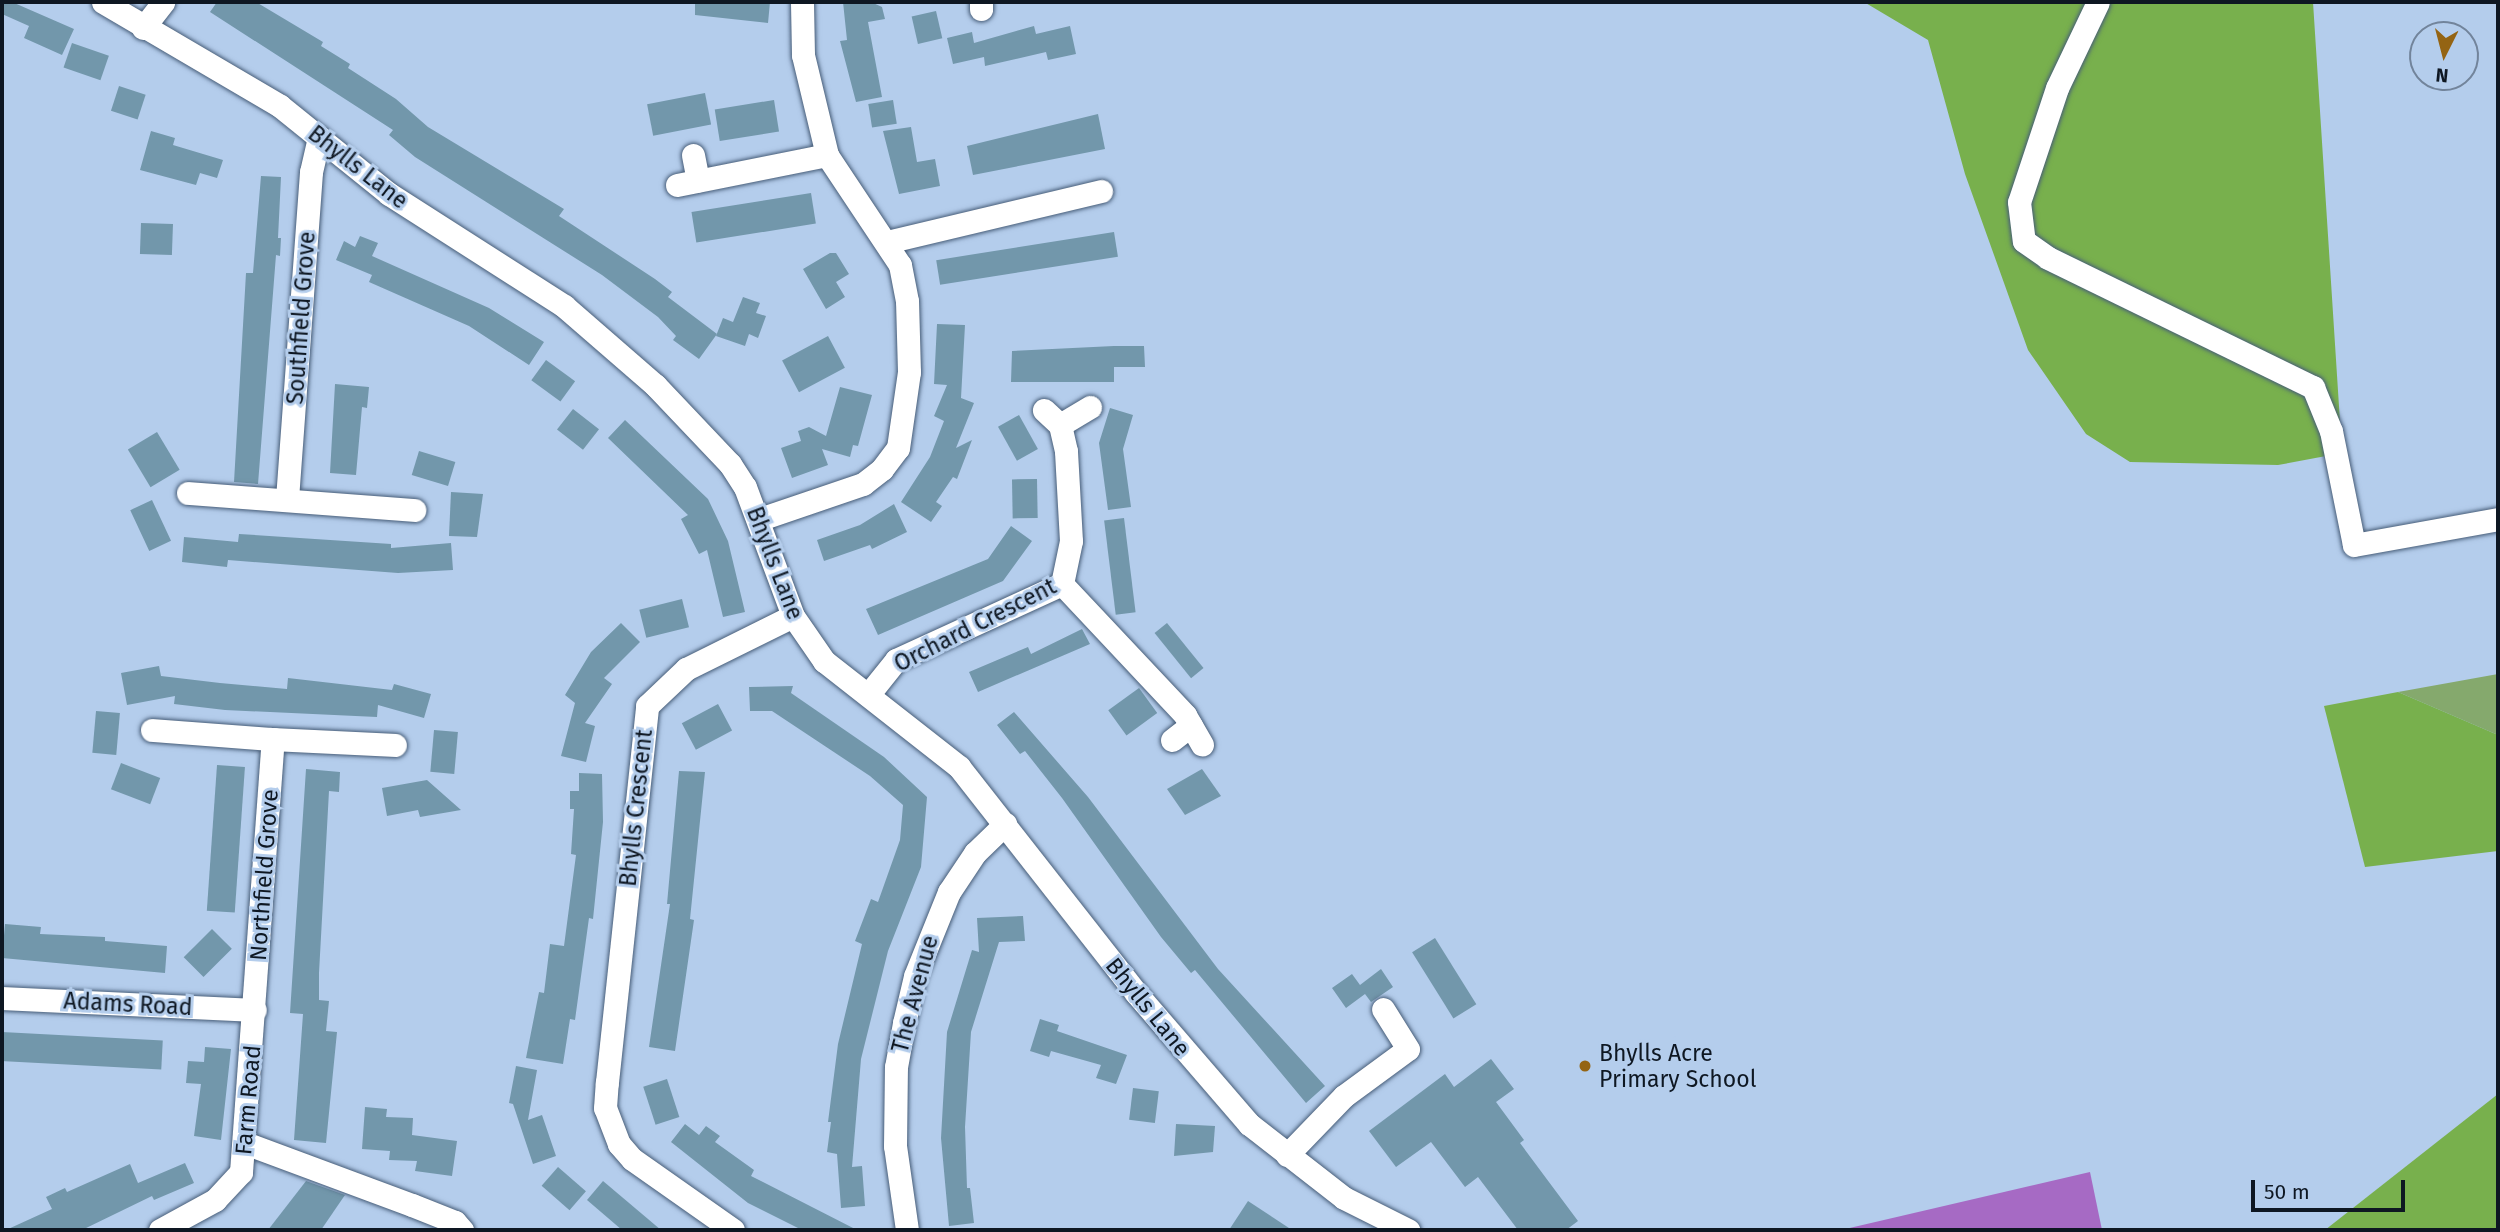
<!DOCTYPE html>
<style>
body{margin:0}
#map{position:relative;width:2500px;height:1232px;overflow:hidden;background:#b4cdec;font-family:"Fira Sans",sans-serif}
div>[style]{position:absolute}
.green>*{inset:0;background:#85a96d}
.forest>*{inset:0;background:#78b04d}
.water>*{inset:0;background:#a66ac4}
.building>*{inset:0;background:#7297ab;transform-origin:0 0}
.roads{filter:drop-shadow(0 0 2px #475d78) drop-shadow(0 0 2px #475d78)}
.minor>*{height:23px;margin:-11.5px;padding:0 11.5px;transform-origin:11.5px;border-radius:11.5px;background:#fff}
.dots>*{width:19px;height:19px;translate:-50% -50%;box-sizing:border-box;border:4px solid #b4cdec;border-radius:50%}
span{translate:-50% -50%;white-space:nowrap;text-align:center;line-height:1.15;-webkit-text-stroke:6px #b4cdec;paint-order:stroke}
.street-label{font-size:23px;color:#0e1722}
.poi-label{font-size:23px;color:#0e1722}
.left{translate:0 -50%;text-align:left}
.frame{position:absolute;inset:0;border:4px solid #0e1722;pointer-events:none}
.north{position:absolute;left:2409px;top:21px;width:70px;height:70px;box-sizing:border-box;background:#b4cdec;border:2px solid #72849b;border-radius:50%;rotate:186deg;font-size:19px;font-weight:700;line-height:28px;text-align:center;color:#0e1722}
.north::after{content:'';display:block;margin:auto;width:24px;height:32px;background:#946413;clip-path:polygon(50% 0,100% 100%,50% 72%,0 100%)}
.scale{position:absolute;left:2251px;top:1180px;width:154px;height:32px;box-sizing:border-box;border:4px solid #0e1722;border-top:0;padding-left:9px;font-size:21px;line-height:24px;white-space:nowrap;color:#0e1722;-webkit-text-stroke:5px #b4cdec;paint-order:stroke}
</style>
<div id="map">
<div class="green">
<div style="clip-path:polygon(2498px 674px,2498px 735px,2398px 692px)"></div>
</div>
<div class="forest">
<div style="clip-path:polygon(1864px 2px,2313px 2px,2342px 453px,2278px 465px,2130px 462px,2086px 434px,2028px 350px,1965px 174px,1928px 40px)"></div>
<div style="clip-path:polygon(2398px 692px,2498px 735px,2498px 851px,2365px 867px,2324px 706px)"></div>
<div style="clip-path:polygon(2498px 1094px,2498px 1230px,2325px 1230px)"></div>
</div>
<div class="water">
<div style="clip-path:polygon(2090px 1172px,2102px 1230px,1841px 1230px)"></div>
</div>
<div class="building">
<div style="clip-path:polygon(2px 2px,12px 2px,74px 29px,62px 55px,24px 38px,29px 26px,2px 14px)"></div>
<div style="clip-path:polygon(217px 2px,256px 2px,323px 42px,321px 46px,350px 64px,348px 68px,396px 99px,428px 127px,564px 209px,559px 216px,655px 279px,672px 292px,668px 297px,717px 334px,699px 359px,673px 340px,676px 336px,658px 317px,602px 275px,415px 157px,389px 135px,393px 130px,210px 12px)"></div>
<div style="clip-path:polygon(695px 2px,770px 2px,768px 23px,695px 15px)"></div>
<div style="clip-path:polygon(843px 2px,871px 2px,882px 7px,885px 19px,868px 22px,882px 97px,856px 102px,840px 41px,847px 40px)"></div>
<div style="left:936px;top:11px;width:28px;height:25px;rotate:77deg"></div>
<div style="clip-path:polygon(1034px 26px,1036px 34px,1070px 26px,1076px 54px,1048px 60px,1046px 52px,985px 66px,984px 57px,953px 64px,947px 38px,972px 32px,974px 43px)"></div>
<div style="left:72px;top:43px;width:39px;height:26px;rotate:19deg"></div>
<div style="left:119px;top:86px;width:28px;height:26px;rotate:18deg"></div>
<div style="left:705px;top:93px;width:32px;height:59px;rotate:79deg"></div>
<div style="left:774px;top:100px;width:32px;height:60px;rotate:81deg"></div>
<div style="left:893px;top:100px;width:24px;height:25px;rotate:81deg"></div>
<div style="clip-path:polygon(1098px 114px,1105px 149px,973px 175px,967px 146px)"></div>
<div style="clip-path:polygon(911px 127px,917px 162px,935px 159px,940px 186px,899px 194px,883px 131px)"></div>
<div style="clip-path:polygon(151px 131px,175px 138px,173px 145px,223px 160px,217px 178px,200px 173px,196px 185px,140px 170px)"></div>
<div style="clip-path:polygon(261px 176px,281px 177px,278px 238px,281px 238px,280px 256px,276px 255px,258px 484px,234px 482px,246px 273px,253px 273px)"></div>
<div style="left:811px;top:193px;width:31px;height:121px;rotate:81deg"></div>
<div style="left:141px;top:223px;width:32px;height:31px;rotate:2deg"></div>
<div style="left:1114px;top:232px;width:25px;height:180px;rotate:81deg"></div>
<div style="clip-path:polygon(360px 236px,378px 243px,372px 256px,489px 308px,544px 342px,529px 365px,469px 326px,369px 282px,372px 275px,336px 260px,344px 241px,355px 247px)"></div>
<div style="clip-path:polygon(830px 253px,836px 253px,849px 274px,836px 282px,845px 297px,826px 309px,803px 269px)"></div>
<div style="clip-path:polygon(743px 297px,760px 303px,756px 313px,766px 316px,758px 338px,749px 334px,745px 346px,716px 336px,723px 318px,733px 322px)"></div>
<div style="clip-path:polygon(937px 324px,965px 325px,961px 398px,974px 403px,956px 448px,972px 440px,957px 479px,953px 477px,936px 502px,942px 506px,931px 522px,901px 502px,930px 457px,944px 421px,934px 416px,947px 385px,934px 384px)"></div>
<div style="left:828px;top:336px;width:36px;height:52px;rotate:62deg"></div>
<div style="clip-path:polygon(1114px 346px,1144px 346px,1145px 367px,1114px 367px,1114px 382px,1011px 382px,1012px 351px)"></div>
<div style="left:546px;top:360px;width:36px;height:25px;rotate:36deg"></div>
<div style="clip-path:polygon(335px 384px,369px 387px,367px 408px,362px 407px,356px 475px,330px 473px)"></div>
<div style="clip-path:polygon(840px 387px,872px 395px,858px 446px,853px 445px,850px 457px,822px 449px,828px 465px,792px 478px,781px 448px,801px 441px,798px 431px,809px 427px,826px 436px)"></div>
<div style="clip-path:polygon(1110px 408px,1133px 415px,1123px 449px,1131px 507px,1108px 510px,1099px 443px)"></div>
<div style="left:573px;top:409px;width:33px;height:26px;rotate:38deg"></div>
<div style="left:1019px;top:415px;width:39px;height:24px;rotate:61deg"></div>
<div style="clip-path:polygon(625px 420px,708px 499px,728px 541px,745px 612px,723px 617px,707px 550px,699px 554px,681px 519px,688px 515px,608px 438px)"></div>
<div style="left:157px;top:432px;width:44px;height:34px;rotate:59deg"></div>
<div style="left:419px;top:451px;width:38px;height:25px;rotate:17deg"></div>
<div style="left:1037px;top:479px;width:39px;height:25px;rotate:89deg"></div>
<div style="clip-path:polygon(451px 492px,483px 494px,477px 537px,449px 536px)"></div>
<div style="left:152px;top:500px;width:45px;height:24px;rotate:65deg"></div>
<div style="clip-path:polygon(894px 504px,907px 532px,872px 549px,870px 545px,824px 561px,817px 540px,860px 525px)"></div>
<div style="left:1124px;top:518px;width:95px;height:20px;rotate:83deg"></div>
<div style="clip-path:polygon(1011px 526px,1032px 541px,1003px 581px,878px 635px,866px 609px,988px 559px)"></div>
<div style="clip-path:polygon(239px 534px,391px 544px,391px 548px,451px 543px,453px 570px,398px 573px,228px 560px,227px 567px,182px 562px,184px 537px,238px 542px)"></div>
<div style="left:682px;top:599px;width:29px;height:44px;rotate:76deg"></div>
<div style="clip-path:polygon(621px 623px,640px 642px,604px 678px,612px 684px,585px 723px,595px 726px,586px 762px,561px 756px,575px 703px,565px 695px,591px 652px)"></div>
<div style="left:1167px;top:623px;width:58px;height:16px;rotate:51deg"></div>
<div style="clip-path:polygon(1082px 629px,1090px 644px,978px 692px,969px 672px,1028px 647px,1031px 654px)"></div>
<div style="clip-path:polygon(159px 666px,161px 676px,220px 683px,287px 689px,288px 678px,392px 690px,394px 684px,431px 694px,424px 718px,378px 705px,377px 717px,225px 710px,174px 704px,175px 696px,127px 705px,121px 673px)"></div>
<div style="clip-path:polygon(793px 686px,791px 693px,884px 757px,927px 797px,921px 867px,888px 951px,861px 1059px,852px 1167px,862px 1166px,865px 1206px,841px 1208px,837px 1154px,827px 1152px,831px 1122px,828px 1122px,838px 1044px,862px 944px,855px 941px,871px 899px,878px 902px,900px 840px,903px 805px,870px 776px,772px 711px,750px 711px,749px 687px)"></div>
<div style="left:1139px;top:688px;width:31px;height:38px;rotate:54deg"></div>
<div style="left:718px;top:704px;width:30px;height:41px;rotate:62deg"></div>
<div style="left:96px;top:711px;width:24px;height:42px;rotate:5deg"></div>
<div style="clip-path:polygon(1014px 712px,1088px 797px,1218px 969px,1325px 1086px,1306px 1103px,1195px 970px,1191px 973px,1161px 937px,1062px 798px,1025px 751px,1020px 754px,997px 725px)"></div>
<div style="left:434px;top:730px;width:24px;height:42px;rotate:5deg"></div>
<div style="left:121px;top:763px;width:42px;height:28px;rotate:21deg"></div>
<div style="left:217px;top:765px;width:28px;height:146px;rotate:4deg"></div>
<div style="clip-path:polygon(306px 769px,340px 772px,339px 792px,329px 791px,319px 973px,319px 1000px,329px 1001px,326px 1031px,337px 1032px,326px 1143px,294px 1140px,303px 1014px,290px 1013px)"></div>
<div style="clip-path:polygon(1202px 769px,1221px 796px,1185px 815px,1167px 789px)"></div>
<div style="clip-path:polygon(679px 771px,705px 772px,690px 919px,694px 920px,675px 1051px,649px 1047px,670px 904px,667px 904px)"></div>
<div style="clip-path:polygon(579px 773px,602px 774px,603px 822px,593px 919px,589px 918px,575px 1020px,570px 1019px,563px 1064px,526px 1058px,539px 992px,544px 993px,550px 944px,564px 946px,576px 855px,571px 854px,574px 809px,570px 809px,570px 791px,579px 791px)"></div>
<div style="clip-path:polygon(427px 780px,461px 810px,420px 817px,418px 810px,387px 816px,382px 788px)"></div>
<div style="clip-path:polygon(1023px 916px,1025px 941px,999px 942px,971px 1032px,965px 1127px,967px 1188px,970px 1188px,974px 1223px,949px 1226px,941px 1138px,947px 1032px,972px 950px,979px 952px,977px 918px)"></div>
<div style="clip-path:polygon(5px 924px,41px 927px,40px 934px,105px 937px,105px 941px,167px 946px,165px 973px,2px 958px)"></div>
<div style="left:212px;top:929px;width:28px;height:40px;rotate:45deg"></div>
<div style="left:1435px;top:938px;width:78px;height:27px;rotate:58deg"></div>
<div style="clip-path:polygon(1381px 969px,1393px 987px,1371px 1002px,1365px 994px,1346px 1008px,1332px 988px,1352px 974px,1360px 985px)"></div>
<div style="clip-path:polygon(1040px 1019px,1059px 1025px,1057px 1031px,1127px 1055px,1116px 1084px,1096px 1078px,1101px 1065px,1051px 1051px,1049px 1057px,1030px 1051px)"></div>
<div style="left:2px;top:1032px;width:161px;height:29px;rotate:3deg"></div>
<div style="clip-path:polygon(205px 1047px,231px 1049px,221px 1140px,194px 1136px,201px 1084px,186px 1083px,188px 1061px,204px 1062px)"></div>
<div style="clip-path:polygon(1491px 1059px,1514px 1089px,1496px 1102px,1524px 1140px,1520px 1143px,1578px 1221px,1566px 1230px,1518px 1230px,1478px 1177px,1465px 1187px,1431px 1142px,1396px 1167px,1369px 1131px,1445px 1074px,1454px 1087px)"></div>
<div style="clip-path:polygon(516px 1066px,537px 1070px,528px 1120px,542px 1115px,556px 1156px,533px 1164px,513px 1104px,509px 1103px)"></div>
<div style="left:667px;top:1079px;width:40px;height:25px;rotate:72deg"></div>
<div style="left:1133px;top:1088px;width:26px;height:32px;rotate:7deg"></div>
<div style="clip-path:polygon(365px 1107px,387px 1109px,386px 1117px,413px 1118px,412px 1135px,457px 1141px,452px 1176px,415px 1171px,417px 1161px,389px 1160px,390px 1151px,362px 1149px)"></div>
<div style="clip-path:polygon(685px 1124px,699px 1135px,706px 1126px,720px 1136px,715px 1142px,754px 1170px,751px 1176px,857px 1230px,802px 1230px,748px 1203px,671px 1142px)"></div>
<div style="clip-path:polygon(1176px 1124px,1215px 1126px,1213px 1152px,1174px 1156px)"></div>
<div style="clip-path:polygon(185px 1163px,194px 1183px,154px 1200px,152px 1196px,82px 1230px,6px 1230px,52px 1209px,46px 1197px,65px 1188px,67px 1192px,130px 1164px,138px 1183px)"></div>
<div style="left:558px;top:1167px;width:37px;height:25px;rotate:41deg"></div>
<div style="clip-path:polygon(306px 1181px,345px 1195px,321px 1230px,268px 1230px)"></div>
<div style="clip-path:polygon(603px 1181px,661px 1230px,622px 1230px,587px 1200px)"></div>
<div style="clip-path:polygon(1248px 1201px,1292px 1230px,1229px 1230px)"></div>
</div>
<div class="roads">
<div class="minor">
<div style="left:103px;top:2px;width:205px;rotate:30.4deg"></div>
<div style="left:280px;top:106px;width:140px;rotate:38.9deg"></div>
<div style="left:389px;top:194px;width:208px;rotate:32.6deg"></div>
<div style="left:564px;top:306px;width:121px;rotate:41deg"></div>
<div style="left:655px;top:385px;width:109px;rotate:46.5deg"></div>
<div style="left:730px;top:464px;width:27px;rotate:57deg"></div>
<div style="left:745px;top:487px;width:138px;rotate:69.6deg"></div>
<div style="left:793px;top:616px;width:55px;rotate:55.4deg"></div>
<div style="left:824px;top:661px;width:172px;rotate:38.1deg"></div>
<div style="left:959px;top:767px;width:287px;rotate:51.9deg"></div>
<div style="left:1136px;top:993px;width:173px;rotate:49.2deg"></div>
<div style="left:1249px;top:1124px;width:120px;rotate:37.9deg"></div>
<div style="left:1344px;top:1198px;width:72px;rotate:26.6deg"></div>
<div style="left:2098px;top:2px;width:95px;rotate:115.5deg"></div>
<div style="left:2057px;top:88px;width:120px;rotate:108.4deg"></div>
<div style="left:2019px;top:202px;width:39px;rotate:83deg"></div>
<div style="left:2024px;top:241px;width:29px;rotate:35deg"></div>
<div style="left:2048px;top:258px;width:295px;rotate:26deg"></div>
<div style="left:2313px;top:387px;width:48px;rotate:67.8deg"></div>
<div style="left:2331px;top:431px;width:116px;rotate:78.6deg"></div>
<div style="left:2354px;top:545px;width:146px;rotate:-10.2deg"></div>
<div style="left:981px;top:9px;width:7px;rotate:-90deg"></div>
<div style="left:143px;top:28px;width:33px;rotate:-52deg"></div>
<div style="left:693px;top:155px;width:26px;rotate:79deg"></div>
<div style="left:677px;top:185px;width:153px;rotate:-11.3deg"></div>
<div style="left:887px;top:242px;width:220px;rotate:-13.4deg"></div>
<div style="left:1060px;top:425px;width:35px;rotate:-31deg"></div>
<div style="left:188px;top:493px;width:227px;rotate:4.3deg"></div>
<div style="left:287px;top:499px;width:328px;rotate:-85.8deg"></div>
<div style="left:311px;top:172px;width:36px;rotate:-77deg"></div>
<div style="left:760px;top:519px;width:109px;rotate:-18.8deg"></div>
<div style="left:863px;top:484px;width:24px;rotate:-38deg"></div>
<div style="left:882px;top:469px;width:26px;rotate:-53deg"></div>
<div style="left:898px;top:448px;width:77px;rotate:-81.8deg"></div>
<div style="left:909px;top:372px;width:71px;rotate:-91.6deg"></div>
<div style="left:907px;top:301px;width:37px;rotate:-101deg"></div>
<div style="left:900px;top:265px;width:132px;rotate:-123.6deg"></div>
<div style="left:827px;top:155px;width:103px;rotate:-103.5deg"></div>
<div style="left:803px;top:55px;width:53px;rotate:-91.1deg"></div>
<div style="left:1062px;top:584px;width:180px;rotate:46.8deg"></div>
<div style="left:1185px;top:715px;width:34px;rotate:60deg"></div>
<div style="left:868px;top:695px;width:45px;rotate:-51.3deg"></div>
<div style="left:896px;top:660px;width:183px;rotate:-24.6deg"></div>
<div style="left:1062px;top:584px;width:44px;rotate:-78.2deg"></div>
<div style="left:1071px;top:541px;width:90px;rotate:-93.2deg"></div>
<div style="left:1066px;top:451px;width:27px;rotate:-103deg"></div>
<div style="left:1060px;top:425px;width:22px;rotate:-137deg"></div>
<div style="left:152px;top:730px;width:121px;rotate:4.3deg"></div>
<div style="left:1172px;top:740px;width:24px;rotate:-38deg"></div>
<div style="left:2px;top:998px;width:253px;rotate:2.7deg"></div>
<div style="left:245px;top:1143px;width:178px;rotate:20.4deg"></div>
<div style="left:412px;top:1205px;width:46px;rotate:21.6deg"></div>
<div style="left:455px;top:1222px;width:11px;rotate:49deg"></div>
<div style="left:1287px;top:1155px;width:82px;rotate:-46deg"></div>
<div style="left:1344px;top:1096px;width:79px;rotate:-36.3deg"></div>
<div style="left:1408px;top:1049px;width:47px;rotate:-122deg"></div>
<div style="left:160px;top:1230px;width:63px;rotate:-28.6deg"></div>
<div style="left:215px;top:1200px;width:38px;rotate:-47deg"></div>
<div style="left:241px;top:1172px;width:434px;rotate:-85.8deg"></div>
<div style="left:273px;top:739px;width:122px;rotate:2.8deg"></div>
<div style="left:733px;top:1230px;width:123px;rotate:-144.9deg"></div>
<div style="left:632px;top:1159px;width:20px;rotate:-131deg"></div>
<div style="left:619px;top:1144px;width:39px;rotate:-111deg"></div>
<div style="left:605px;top:1108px;width:26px;rotate:-86deg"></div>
<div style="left:607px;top:1082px;width:378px;rotate:-83.9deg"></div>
<div style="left:647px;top:706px;width:54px;rotate:-43.5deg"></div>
<div style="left:686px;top:669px;width:119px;rotate:-26.4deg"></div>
<div style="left:907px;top:1230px;width:85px;rotate:-98.1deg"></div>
<div style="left:895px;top:1146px;width:79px;rotate:-89.3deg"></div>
<div style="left:896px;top:1067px;width:45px;rotate:-79.7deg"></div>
<div style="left:904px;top:1023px;width:48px;rotate:-76.8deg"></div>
<div style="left:915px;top:976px;width:91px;rotate:-68deg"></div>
<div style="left:949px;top:892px;width:47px;rotate:-56.3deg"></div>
<div style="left:975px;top:853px;width:42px;rotate:-44deg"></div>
</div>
</div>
<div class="dots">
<div style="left:1585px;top:1066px;background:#946413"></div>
</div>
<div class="street-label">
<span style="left:358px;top:167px;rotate:38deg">Bhylls Lane</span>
<span style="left:301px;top:318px;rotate:-86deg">Southfield Grove</span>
<span style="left:775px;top:563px;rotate:69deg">Bhylls Lane</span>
<span style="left:975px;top:625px;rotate:-27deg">Orchard Crescent</span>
<span style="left:636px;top:808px;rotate:-84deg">Bhylls Crescent</span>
<span style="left:264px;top:875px;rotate:-86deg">Northfield Grove</span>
<span style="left:915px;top:994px;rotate:-75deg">The Avenue</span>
<span style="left:128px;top:1004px;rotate:3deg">Adams Road</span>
<span style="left:1148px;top:1007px;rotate:51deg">Bhylls Lane</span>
<span style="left:248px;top:1100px;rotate:-85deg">Farm Road</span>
</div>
<div class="poi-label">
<span class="left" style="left:1599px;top:1066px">Bhylls Acre<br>Primary School</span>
</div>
<div class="frame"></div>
<div class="north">N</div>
<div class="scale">50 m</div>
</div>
